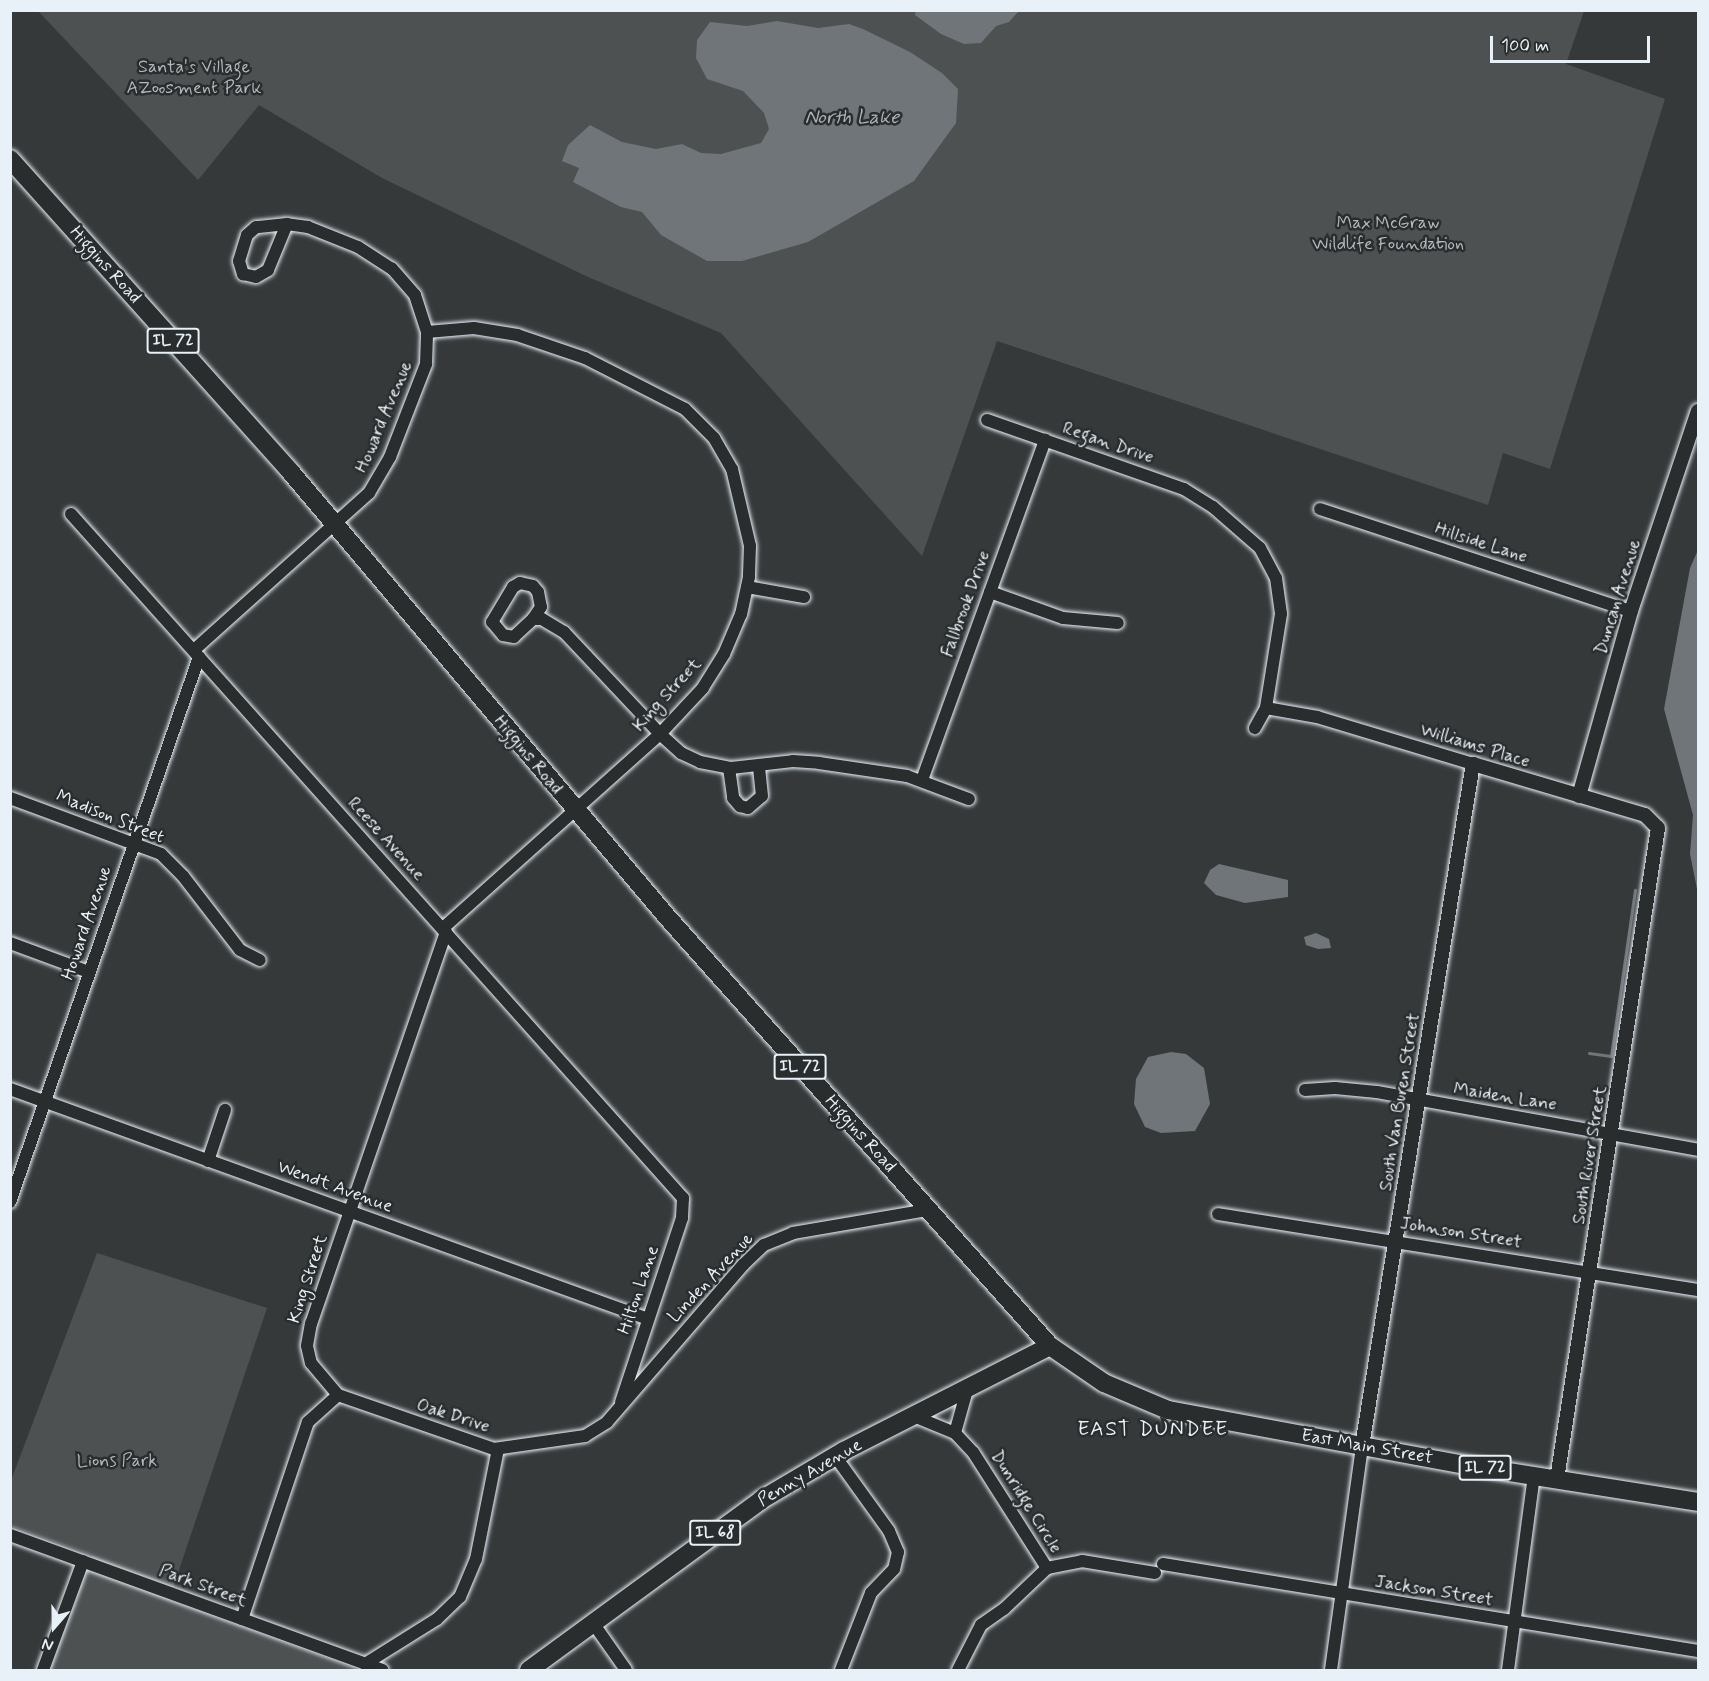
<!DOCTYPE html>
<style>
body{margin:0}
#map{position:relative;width:1709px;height:1681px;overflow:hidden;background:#35393a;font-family:Mynerve,sans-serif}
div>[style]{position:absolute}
.green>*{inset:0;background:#4d5152}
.water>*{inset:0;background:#707579}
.stream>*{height:3px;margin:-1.5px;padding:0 1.5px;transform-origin:1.5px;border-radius:1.5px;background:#707579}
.roads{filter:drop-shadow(0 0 2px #e8f1f8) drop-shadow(0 0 2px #e8f1f8)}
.minor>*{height:12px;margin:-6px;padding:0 6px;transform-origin:6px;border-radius:6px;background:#2a2d2e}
.tertiary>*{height:14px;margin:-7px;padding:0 7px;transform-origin:7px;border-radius:7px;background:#2a2d2e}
.primary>*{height:18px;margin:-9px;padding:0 9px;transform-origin:9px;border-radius:9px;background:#2a2d2e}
span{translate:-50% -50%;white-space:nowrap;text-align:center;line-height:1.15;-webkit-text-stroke:5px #2a2d2e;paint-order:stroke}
.shield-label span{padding:2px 4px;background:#2a2d2e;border:2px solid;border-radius:4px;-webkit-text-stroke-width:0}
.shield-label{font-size:16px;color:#e8f1f8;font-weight:700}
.park-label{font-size:18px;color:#b2b9be}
.street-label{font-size:18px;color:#e8f1f8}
.water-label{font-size:20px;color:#acb3b8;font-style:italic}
.quarter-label{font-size:21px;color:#e8f1f8;letter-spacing:1.5px}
.frame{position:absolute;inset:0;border:12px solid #e8f1f8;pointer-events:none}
.north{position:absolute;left:24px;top:1597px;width:60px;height:60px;-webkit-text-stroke:4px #2a2d2e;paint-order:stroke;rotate:200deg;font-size:16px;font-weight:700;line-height:24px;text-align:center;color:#e8f1f8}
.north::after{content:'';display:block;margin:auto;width:21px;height:27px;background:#e8f1f8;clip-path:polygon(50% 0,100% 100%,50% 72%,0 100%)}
.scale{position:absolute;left:1490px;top:36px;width:160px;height:27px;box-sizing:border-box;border:3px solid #e8f1f8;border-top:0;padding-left:8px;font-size:18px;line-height:21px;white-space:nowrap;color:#e8f1f8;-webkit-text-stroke:4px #2a2d2e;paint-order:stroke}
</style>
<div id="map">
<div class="green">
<div style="clip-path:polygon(38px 11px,1584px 11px,1566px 64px,1665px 99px,1550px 469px,1503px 453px,1488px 505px,997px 341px,922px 556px,721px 333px,588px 277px,382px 178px,259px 105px,198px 180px)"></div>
<div style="clip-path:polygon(97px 1253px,267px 1308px,169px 1600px,360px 1670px,50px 1670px,92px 1555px,11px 1526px,10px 1483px)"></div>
</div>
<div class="water">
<div style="clip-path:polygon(916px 10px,1019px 10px,1019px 11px,1009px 22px,996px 26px,981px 43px,964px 44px,941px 34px,915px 15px)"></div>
<div style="clip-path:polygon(777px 21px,818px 28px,849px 24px,863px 29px,910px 52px,942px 73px,958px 89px,956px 123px,914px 181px,808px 242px,742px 261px,707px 261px,661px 235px,642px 212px,621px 207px,573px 182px,579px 168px,562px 161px,568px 145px,590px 125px,622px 142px,656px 149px,682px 144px,701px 153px,721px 154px,761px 143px,769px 129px,764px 113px,743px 91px,707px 79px,696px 58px,697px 40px,710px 22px,747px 26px)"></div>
<div style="clip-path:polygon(1698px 550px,1698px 894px,1690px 854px,1693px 815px,1664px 709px,1690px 568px)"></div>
<div style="clip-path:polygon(1219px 864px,1288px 880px,1288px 897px,1245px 903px,1216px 895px,1204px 883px,1210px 870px)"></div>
<div style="clip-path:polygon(1316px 933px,1329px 939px,1331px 948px,1318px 949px,1306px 945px,1304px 937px)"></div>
<div style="clip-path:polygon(1171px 1052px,1186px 1054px,1204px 1068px,1210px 1104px,1195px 1131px,1161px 1133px,1145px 1127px,1134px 1104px,1136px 1079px,1148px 1057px)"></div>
</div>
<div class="stream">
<div style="left:1589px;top:1053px;width:22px;rotate:8deg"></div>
<div style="left:1611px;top:1056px;width:168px;rotate:-81.8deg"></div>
</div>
<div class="roads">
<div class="minor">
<div style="left:427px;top:332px;width:47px;rotate:-4.9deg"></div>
<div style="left:474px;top:328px;width:44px;rotate:9.2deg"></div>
<div style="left:517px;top:335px;width:72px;rotate:18.7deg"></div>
<div style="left:585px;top:358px;width:112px;rotate:27deg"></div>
<div style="left:685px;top:409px;width:41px;rotate:45deg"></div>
<div style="left:714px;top:438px;width:36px;rotate:60deg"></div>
<div style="left:732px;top:469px;width:79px;rotate:76.8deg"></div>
<div style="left:750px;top:546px;width:31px;rotate:92deg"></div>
<div style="left:749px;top:577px;width:38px;rotate:102deg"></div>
<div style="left:741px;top:614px;width:43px;rotate:113deg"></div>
<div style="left:724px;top:654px;width:40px;rotate:122deg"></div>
<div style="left:703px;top:688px;width:63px;rotate:133.1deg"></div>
<div style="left:660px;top:734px;width:291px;rotate:138.2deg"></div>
<div style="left:987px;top:420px;width:209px;rotate:19.3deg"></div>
<div style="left:1184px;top:489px;width:34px;rotate:32deg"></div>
<div style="left:1213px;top:507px;width:62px;rotate:41.1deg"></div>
<div style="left:1260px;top:548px;width:34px;rotate:62deg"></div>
<div style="left:1276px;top:578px;width:36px;rotate:82deg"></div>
<div style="left:1281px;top:614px;width:95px;rotate:99.1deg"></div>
<div style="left:1266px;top:708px;width:23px;rotate:119deg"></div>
<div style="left:1320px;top:509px;width:327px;rotate:18.2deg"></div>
<div style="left:71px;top:514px;width:918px;rotate:48.18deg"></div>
<div style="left:683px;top:1198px;width:20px;rotate:93deg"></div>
<div style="left:682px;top:1218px;width:194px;rotate:108.3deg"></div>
<div style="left:747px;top:587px;width:58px;rotate:10deg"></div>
<div style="left:990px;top:592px;width:77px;rotate:19.6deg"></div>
<div style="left:1063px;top:618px;width:55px;rotate:5.2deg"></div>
<div style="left:533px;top:619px;width:26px;rotate:137deg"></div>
<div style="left:514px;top:637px;width:11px;rotate:-170deg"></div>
<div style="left:503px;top:635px;width:17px;rotate:-130deg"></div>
<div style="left:492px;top:622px;width:41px;rotate:-59deg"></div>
<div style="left:513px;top:587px;width:8px;rotate:-30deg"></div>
<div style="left:520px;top:583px;width:13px;rotate:13deg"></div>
<div style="left:533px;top:586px;width:8px;rotate:50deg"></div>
<div style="left:538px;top:592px;width:15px;rotate:79deg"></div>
<div style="left:541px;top:607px;width:14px;rotate:124deg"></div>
<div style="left:533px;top:619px;width:9px"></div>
<div style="left:542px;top:619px;width:26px;rotate:31deg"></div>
<div style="left:564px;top:632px;width:140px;rotate:46.7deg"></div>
<div style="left:660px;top:734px;width:28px;rotate:42deg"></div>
<div style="left:681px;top:753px;width:21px;rotate:25deg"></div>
<div style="left:700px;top:762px;width:32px;rotate:11deg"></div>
<div style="left:731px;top:768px;width:62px;rotate:-6.4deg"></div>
<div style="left:793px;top:761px;width:26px;rotate:4deg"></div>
<div style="left:819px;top:763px;width:89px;rotate:8.4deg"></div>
<div style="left:907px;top:776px;width:66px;rotate:20.4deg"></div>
<div style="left:194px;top:650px;width:235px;rotate:-41.9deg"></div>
<div style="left:369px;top:493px;width:42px;rotate:-59.7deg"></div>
<div style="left:390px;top:457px;width:100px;rotate:-68.8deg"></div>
<div style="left:426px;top:364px;width:32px;rotate:-88deg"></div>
<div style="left:427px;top:332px;width:39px;rotate:-108deg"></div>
<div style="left:415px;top:295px;width:35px;rotate:-131deg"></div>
<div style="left:392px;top:269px;width:40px;rotate:-147.1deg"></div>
<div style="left:358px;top:247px;width:54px;rotate:-158.2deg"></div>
<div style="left:308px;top:227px;width:21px;rotate:-172deg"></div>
<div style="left:287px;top:224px;width:31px;rotate:174deg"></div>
<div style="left:256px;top:227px;width:12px;rotate:138deg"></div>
<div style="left:247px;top:235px;width:27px;rotate:107deg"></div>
<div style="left:239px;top:261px;width:14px;rotate:73deg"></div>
<div style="left:243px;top:274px;width:13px;rotate:13deg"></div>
<div style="left:256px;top:277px;width:14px;rotate:-30deg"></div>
<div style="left:268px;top:270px;width:50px;rotate:-67.6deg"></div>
<div style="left:1266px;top:708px;width:52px;rotate:10deg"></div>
<div style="left:1317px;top:717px;width:163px;rotate:16.8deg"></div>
<div style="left:729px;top:768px;width:30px;rotate:82deg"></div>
<div style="left:733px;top:798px;width:11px;rotate:49deg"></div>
<div style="left:740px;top:806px;width:8px;rotate:14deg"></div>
<div style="left:748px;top:808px;width:18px;rotate:-41deg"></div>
<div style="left:762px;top:796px;width:31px;rotate:-96deg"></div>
<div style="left:922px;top:780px;width:362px;rotate:-70.1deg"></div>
<div style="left:10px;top:798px;width:161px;rotate:20.3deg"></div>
<div style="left:161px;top:854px;width:31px;rotate:45deg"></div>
<div style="left:183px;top:876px;width:93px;rotate:52.4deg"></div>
<div style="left:240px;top:950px;width:22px;rotate:27deg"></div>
<div style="left:446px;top:932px;width:414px;rotate:109deg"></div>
<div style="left:311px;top:1323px;width:23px;rotate:100deg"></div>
<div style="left:307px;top:1346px;width:17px;rotate:77deg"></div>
<div style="left:311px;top:1363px;width:42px;rotate:49.8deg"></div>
<div style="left:338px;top:1395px;width:165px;rotate:19.1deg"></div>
<div style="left:494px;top:1449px;width:92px;rotate:-8.1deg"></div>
<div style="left:585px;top:1436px;width:26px;rotate:-32deg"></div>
<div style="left:607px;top:1422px;width:208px;rotate:-49.1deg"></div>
<div style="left:743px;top:1265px;width:29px;rotate:-44deg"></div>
<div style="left:764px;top:1245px;width:31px;rotate:-22deg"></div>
<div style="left:793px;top:1233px;width:137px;rotate:-9.7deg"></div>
<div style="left:10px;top:943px;width:84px;rotate:20.2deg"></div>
<div style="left:10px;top:1089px;width:678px;rotate:19.82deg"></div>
<div style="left:1305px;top:1090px;width:30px;rotate:-4deg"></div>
<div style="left:1335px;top:1088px;width:42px;rotate:5.4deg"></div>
<div style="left:1377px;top:1092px;width:326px;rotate:10.2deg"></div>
<div style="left:208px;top:1161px;width:54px;rotate:-71.6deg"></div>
<div style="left:10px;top:1202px;width:577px;rotate:-70.87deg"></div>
<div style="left:1218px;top:1214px;width:486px;rotate:9deg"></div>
<div style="left:916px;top:1417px;width:42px;rotate:22.3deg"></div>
<div style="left:955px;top:1433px;width:26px;rotate:47deg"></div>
<div style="left:973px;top:1452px;width:138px;rotate:57.5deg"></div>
<div style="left:955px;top:1433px;width:45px;rotate:-74.4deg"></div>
<div style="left:835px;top:1456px;width:92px;rotate:54.2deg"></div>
<div style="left:889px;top:1531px;width:23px;rotate:67deg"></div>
<div style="left:898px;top:1552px;width:17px;rotate:103deg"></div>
<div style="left:894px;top:1569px;width:33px;rotate:134deg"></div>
<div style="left:871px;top:1593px;width:83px;rotate:111.3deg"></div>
<div style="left:10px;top:1535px;width:396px;rotate:19.9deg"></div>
<div style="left:1163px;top:1564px;width:542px;rotate:9.24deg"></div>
<div style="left:242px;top:1619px;width:208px;rotate:-71.5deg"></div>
<div style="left:308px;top:1422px;width:40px;rotate:-42deg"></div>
<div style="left:593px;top:1623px;width:57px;rotate:54.9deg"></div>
<div style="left:365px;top:1664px;width:85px;rotate:-32deg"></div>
<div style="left:437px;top:1619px;width:32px;rotate:-44deg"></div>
<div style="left:460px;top:1597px;width:41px;rotate:-67.2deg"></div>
<div style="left:476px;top:1559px;width:112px;rotate:-78.7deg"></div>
<div style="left:43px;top:1670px;width:116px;rotate:-69.8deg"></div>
<div style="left:958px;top:1670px;width:51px;rotate:-62.9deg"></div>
<div style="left:981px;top:1625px;width:28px;rotate:-35deg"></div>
<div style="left:1004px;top:1609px;width:59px;rotate:-43.6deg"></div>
<div style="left:1047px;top:1568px;width:36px;rotate:-11deg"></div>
<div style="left:1082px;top:1561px;width:74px;rotate:9.3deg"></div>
<div style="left:1331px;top:1670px;width:226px;rotate:-82.1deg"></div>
<div style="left:1508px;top:1670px;width:196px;rotate:-82.4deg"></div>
</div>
<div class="tertiary">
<div style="left:1579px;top:796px;width:192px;rotate:-74.3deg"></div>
<div style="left:1631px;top:611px;width:211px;rotate:-71.5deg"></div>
<div style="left:1362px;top:1446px;width:691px;rotate:-80.76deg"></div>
<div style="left:1473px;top:764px;width:179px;rotate:16.5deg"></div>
<div style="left:1645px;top:815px;width:18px;rotate:45deg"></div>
<div style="left:1658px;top:828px;width:659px;rotate:98.82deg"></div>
</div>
<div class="primary">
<div style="left:10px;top:159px;width:418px;rotate:48.1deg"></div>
<div style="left:289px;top:470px;width:587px;rotate:49.77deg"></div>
<div style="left:668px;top:918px;width:574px;rotate:48.25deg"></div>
<div style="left:1050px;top:1346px;width:65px;rotate:34.4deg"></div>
<div style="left:1104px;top:1383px;width:69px;rotate:22.9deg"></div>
<div style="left:1168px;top:1410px;width:308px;rotate:10.5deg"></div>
<div style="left:1471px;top:1466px;width:230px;rotate:9deg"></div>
<div style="left:529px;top:1670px;width:288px;rotate:-36.2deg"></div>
<div style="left:761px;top:1500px;width:96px;rotate:-30.6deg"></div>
<div style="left:844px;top:1451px;width:231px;rotate:-27deg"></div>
</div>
</div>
<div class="shield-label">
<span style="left:173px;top:341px">IL 72</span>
<span style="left:800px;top:1067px">IL 72</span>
<span style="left:1485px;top:1468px">IL 72</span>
<span style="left:715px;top:1533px">IL 68</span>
</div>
<div class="park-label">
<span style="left:194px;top:78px">Santa's Village<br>AZoosment Park</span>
<span style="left:1388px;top:234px">Max McGraw<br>Wildlife Foundation</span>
<span style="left:117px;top:1461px">Lions Park</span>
</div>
<div class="street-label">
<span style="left:105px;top:265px;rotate:48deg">Higgins Road</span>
<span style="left:384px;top:417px;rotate:-67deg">Howard Avenue</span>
<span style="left:1108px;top:443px;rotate:19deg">Regan Drive</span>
<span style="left:1481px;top:543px;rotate:18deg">Hillside Lane</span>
<span style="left:1618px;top:597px;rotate:-73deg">Duncan Avenue</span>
<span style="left:966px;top:604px;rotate:-70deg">Fallbrook Drive</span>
<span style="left:667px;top:695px;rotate:-48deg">King Street</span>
<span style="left:1475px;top:746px;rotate:17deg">Williams Place</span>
<span style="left:528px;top:755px;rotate:50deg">Higgins Road</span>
<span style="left:110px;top:817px;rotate:22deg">Madison Street</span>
<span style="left:386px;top:839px;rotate:48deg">Reese Avenue</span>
<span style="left:87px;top:923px;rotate:-71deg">Howard Avenue</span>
<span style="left:1505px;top:1097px;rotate:9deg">Maiden Lane</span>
<span style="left:1400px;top:1102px;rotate:-81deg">South Van Buren Street</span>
<span style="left:860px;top:1134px;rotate:48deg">Higgins Road</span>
<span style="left:1590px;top:1155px;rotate:-81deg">South River Street</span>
<span style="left:335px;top:1187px;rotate:20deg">Wendt Avenue</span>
<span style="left:1461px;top:1233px;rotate:9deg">Johnson Street</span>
<span style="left:711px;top:1278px;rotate:-47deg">Linden Avenue</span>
<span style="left:308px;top:1279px;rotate:-72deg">King Street</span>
<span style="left:639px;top:1290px;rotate:-71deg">Hilton Lane</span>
<span style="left:453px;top:1416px;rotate:18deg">Oak Drive</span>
<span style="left:1367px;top:1447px;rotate:10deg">East Main Street</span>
<span style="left:810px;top:1473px;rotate:-30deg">Penny Avenue</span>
<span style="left:1026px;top:1502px;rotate:58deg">Dunridge Circle</span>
<span style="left:203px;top:1586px;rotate:20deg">Park Street</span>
<span style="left:1434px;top:1591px;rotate:9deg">Jackson Street</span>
</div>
<div class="water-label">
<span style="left:852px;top:117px">North Lake</span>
</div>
<div class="quarter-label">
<span style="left:1153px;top:1429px">EAST DUNDEE</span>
</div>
<div class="frame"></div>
<div class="north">N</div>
<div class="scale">100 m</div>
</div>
